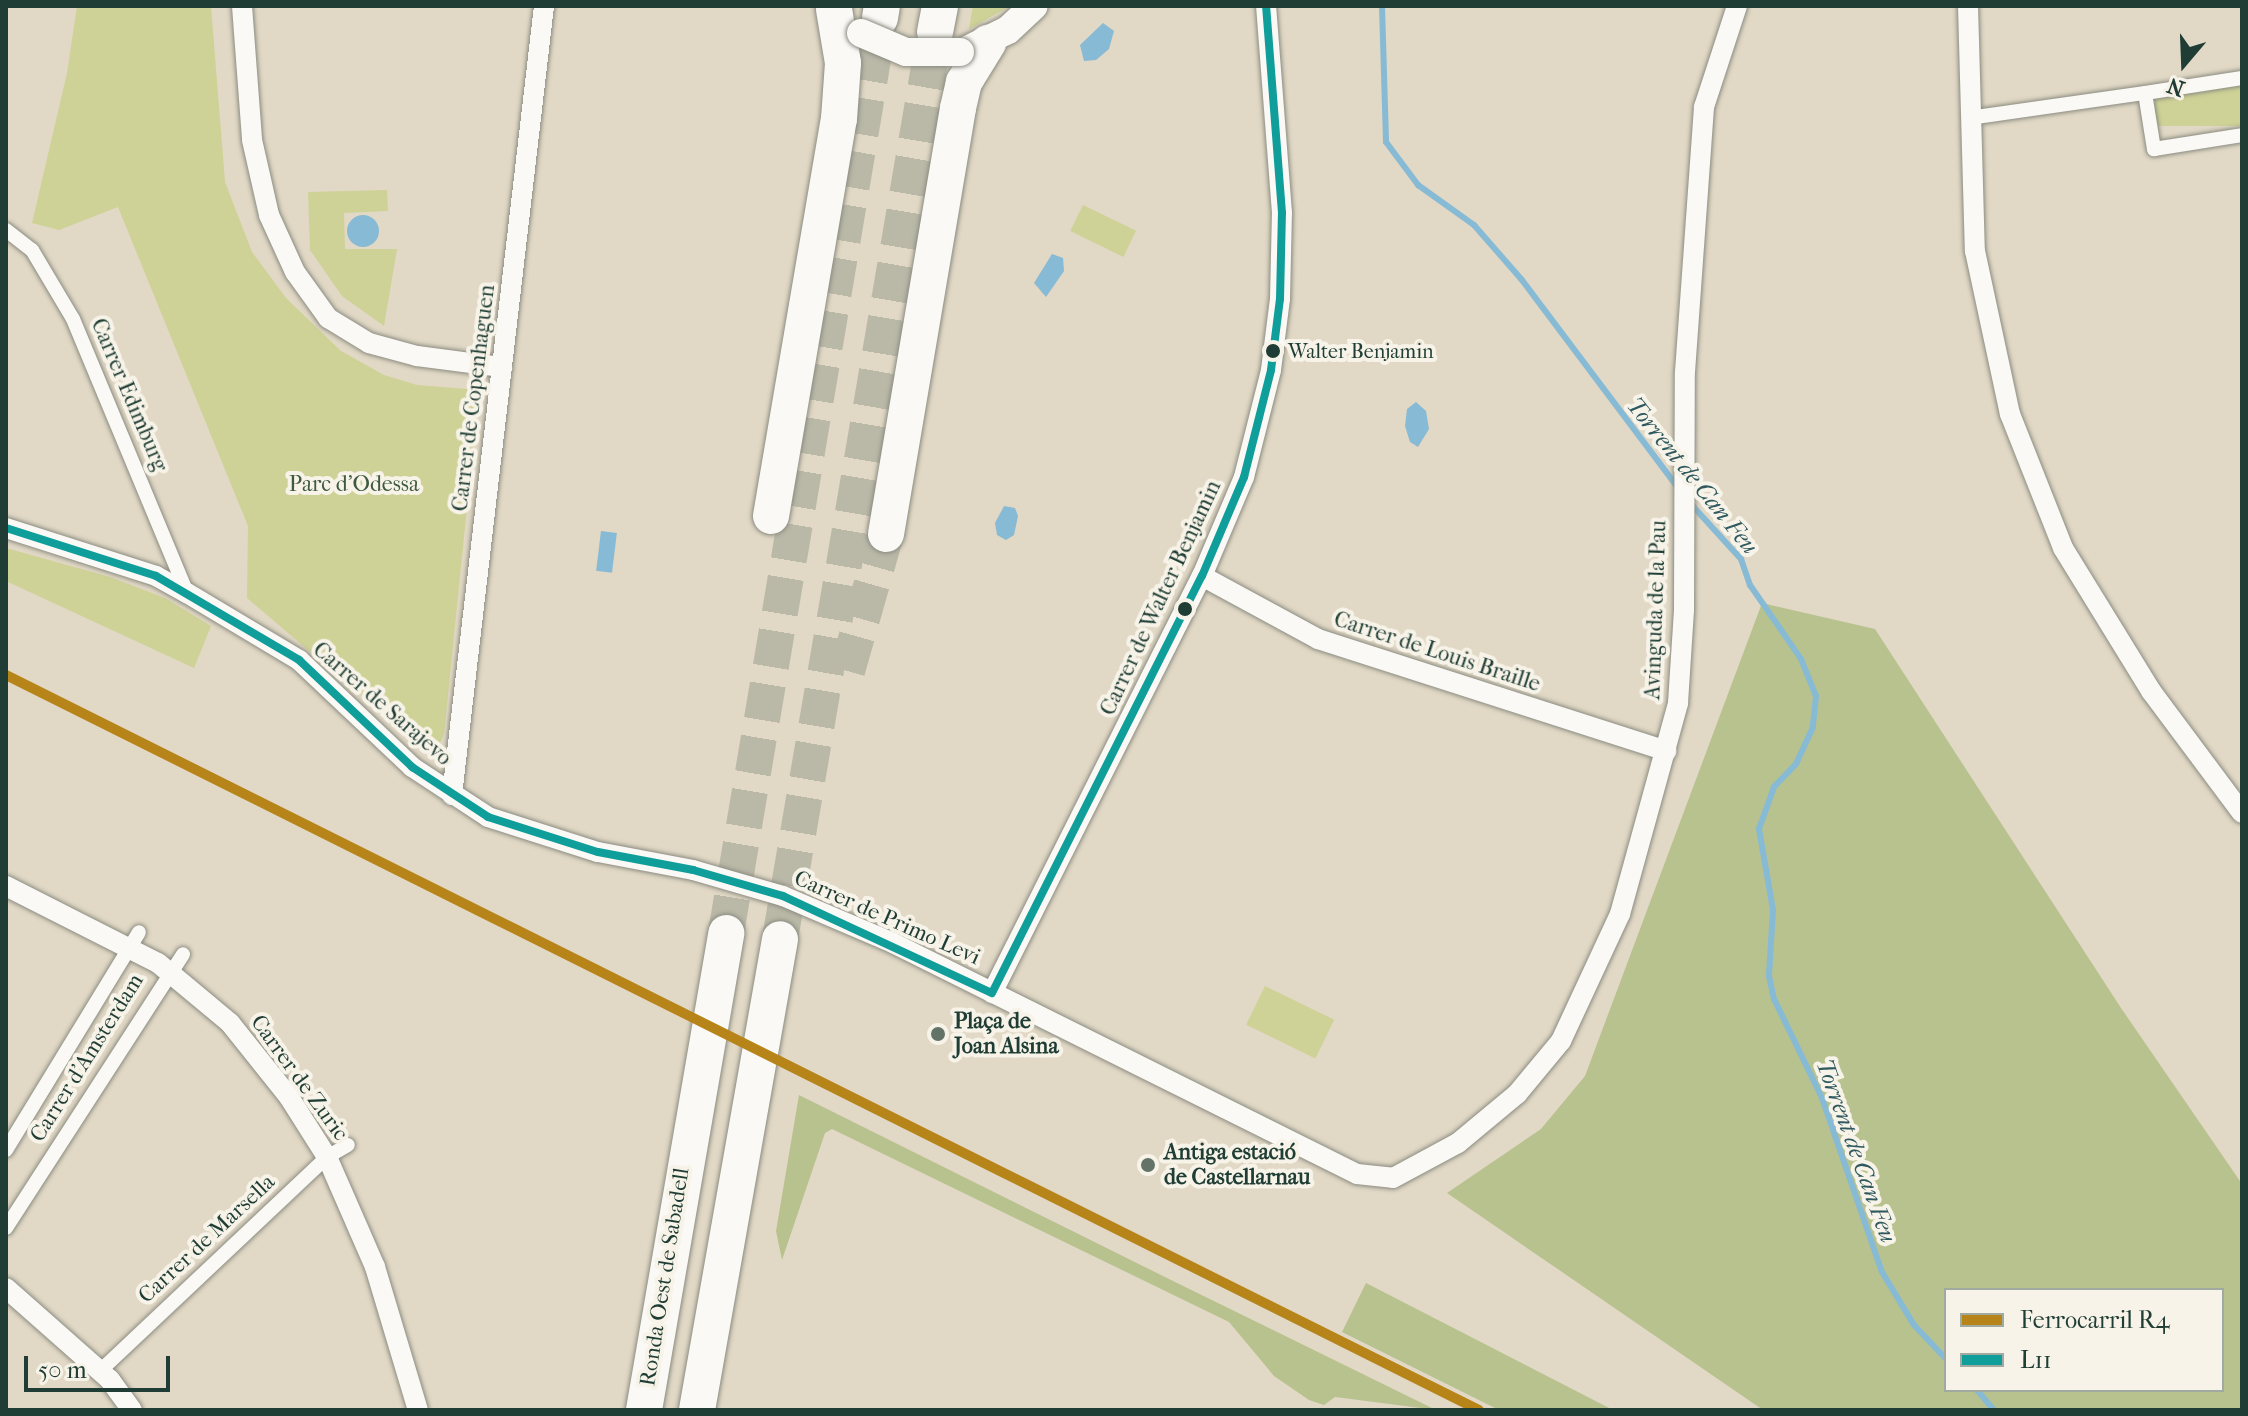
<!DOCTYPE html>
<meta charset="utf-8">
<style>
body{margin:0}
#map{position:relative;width:2248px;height:1416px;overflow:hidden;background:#e1d8c5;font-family:"IM FELL French Canon",serif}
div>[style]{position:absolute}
.green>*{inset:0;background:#ced296;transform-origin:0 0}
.forest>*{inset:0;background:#b8c28f}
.water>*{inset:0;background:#87bad4;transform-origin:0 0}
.round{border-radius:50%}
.stream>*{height:6px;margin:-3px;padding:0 3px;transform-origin:3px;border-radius:3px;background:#87bad4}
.motorway-tunnel>*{height:36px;margin-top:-18px;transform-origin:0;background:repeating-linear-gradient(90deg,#bab9a8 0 36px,transparent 0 54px)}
.roads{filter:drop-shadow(0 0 2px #8b8c81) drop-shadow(0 0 2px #8b8c81)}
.pedestrian>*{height:14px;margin:-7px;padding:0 7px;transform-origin:7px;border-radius:7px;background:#faf9f6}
.minor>*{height:20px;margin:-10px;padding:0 10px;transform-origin:10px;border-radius:10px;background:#faf9f6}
.secondary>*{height:28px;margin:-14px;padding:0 14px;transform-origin:14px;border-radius:14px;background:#faf9f6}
.motorway>*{height:36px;margin:-18px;padding:0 18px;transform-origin:18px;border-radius:18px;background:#faf9f6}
.bridges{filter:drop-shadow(0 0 2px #8b8c81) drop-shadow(0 0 2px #8b8c81)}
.secondary-bridge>*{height:28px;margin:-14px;padding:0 14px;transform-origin:14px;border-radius:14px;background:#faf9f6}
.bus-1>*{height:8px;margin:-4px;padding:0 4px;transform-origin:4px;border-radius:4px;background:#109e9a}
.rail-1>*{height:10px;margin:-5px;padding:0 5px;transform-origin:5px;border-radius:5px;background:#b68419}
.dots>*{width:22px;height:22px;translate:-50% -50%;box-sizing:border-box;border:4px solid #f7f3e8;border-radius:50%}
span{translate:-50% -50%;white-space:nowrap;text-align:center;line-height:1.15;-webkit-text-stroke:8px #f7f3e8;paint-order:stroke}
.bus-label{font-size:20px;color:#1f3d34}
.left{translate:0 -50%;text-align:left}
.street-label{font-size:22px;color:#1f3d34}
.park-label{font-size:22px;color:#3f5a40}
.poi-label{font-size:22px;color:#1f3d34;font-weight:700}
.water-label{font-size:24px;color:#2f595e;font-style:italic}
.frame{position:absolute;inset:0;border:8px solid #1f3d34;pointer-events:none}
.legend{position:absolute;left:1944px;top:1288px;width:280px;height:104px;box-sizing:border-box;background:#f7f3e8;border:2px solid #a1aaa0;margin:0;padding:10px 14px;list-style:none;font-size:24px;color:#1f3d34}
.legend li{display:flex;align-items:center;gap:16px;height:40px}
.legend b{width:40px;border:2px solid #a1aaa0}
.north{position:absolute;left:2144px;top:24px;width:80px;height:80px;-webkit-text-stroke:6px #f7f3e8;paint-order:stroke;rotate:199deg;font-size:22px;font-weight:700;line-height:32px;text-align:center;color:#1f3d34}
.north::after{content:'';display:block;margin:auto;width:28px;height:36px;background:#1f3d34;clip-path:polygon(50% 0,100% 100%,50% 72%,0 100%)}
.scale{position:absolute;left:24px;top:1356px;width:146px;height:36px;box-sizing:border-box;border:4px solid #1f3d34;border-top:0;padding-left:10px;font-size:24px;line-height:28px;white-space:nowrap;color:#1f3d34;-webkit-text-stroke:6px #f7f3e8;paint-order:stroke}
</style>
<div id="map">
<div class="green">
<div style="clip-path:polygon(77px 6px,211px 6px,225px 182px,252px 252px,286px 298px,341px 351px,384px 375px,417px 385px,479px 390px,444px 734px,437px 750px,423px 748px,247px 598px,248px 526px,118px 207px,59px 230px,32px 223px,67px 73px)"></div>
<div style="clip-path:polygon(973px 6px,1010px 6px,969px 29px)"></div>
<div style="left:2242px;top:85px;width:41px;height:87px;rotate:90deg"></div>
<div style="clip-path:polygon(387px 190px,388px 211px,344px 213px,345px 249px,397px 249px,384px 326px,342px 296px,310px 250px,308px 192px)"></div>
<div style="left:1083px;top:205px;width:59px;height:29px;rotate:26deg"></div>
<div style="clip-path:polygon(6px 548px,110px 577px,165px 598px,211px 626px,194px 668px,6px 581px)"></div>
<div style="left:1265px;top:986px;width:77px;height:43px;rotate:26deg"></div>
</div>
<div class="forest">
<div style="clip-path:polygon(evenodd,1762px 603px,1875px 629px,2121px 1008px,2242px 1184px,2242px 1410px,1763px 1410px,1447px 1193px,1541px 1129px,1585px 1076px,1762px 603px,1946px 1290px,2222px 1290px,2222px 1390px,1946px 1390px,1946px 1290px)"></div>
<div style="clip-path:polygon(799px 1095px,1171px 1280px,1436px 1410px,1335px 1397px,1324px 1405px,1309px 1400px,1274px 1376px,1229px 1322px,832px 1129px,825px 1133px,782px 1260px,776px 1231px)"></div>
<div style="clip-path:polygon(1366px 1283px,1613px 1410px,1499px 1410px,1342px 1332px)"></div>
</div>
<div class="water">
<div style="clip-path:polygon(1103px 23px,1114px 31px,1109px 49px,1096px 60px,1084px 61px,1080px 45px)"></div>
<div class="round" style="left:347px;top:215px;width:32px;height:32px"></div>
<div style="clip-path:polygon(1052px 254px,1063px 258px,1064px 271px,1046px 297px,1034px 283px)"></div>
<div style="clip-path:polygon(1416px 402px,1426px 411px,1429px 429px,1418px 447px,1410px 442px,1405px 426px,1407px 409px)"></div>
<div style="clip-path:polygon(1004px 506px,1015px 508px,1018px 516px,1014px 535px,1006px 540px,997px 535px,995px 523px)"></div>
<div style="left:601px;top:531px;width:16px;height:40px;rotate:7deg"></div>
</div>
<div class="stream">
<div style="left:1382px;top:6px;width:136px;rotate:88.3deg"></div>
<div style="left:1386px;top:142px;width:54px;rotate:53.3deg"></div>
<div style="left:1418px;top:185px;width:69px;rotate:35.5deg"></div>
<div style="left:1474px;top:225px;width:73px;rotate:48.9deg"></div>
<div style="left:1522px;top:280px;width:260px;rotate:53.1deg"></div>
<div style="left:1690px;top:503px;width:76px;rotate:47.7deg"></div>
<div style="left:1741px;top:559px;width:28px;rotate:71deg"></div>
<div style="left:1750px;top:585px;width:90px;rotate:55.4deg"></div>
<div style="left:1801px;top:659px;width:40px;rotate:68deg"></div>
<div style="left:1816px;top:696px;width:31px;rotate:96deg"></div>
<div style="left:1813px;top:727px;width:41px;rotate:114.7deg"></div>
<div style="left:1796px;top:764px;width:32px;rotate:134deg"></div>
<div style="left:1774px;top:787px;width:45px;rotate:109.7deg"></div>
<div style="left:1759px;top:829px;width:82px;rotate:80.2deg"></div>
<div style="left:1773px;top:910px;width:66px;rotate:93.5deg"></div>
<div style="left:1769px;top:976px;width:24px;rotate:78deg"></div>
<div style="left:1774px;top:999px;width:110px;rotate:64.1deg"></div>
<div style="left:1822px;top:1098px;width:184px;rotate:71deg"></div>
<div style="left:1882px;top:1272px;width:62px;rotate:58.9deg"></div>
<div style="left:1914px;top:1325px;width:47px;rotate:46.7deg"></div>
<div style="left:1977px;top:1390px;width:26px;rotate:50deg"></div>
</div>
<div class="motorway-tunnel">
<div style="left:847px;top:671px;width:142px;rotate:-74.1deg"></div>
<div style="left:726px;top:933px;width:928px;rotate:-80.45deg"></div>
<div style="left:780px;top:939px;width:920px;rotate:-80.3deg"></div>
</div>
<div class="roads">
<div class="pedestrian">
<div style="left:2242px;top:78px;width:98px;rotate:171.2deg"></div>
<div style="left:2145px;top:93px;width:57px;rotate:80.9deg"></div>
<div style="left:2154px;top:149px;width:89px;rotate:-9deg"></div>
<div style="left:1969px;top:118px;width:178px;rotate:-8.1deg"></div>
<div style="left:6px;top:230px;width:33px;rotate:38deg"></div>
<div style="left:32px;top:250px;width:80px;rotate:59.3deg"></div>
<div style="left:73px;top:319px;width:297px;rotate:67.4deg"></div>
<div style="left:6px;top:1150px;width:255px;rotate:-58.6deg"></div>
<div style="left:6px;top:1228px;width:326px;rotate:-57.1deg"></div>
<div style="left:100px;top:1371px;width:312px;rotate:-43.3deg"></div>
<div style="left:327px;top:1157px;width:24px;rotate:-30deg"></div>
</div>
<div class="minor">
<div style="left:242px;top:6px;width:134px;rotate:85.7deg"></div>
<div style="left:252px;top:140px;width:77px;rotate:77.2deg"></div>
<div style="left:269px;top:215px;width:63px;rotate:65.5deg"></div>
<div style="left:295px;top:272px;width:57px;rotate:54.3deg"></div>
<div style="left:328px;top:318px;width:48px;rotate:31.4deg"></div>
<div style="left:369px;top:343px;width:50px;rotate:15.2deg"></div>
<div style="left:417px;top:356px;width:86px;rotate:7.4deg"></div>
<div style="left:1968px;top:6px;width:245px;rotate:88.4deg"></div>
<div style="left:1975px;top:251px;width:167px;rotate:77.9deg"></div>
<div style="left:2010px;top:414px;width:144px;rotate:68.4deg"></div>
<div style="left:2063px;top:548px;width:168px;rotate:58.4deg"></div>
<div style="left:2151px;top:691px;width:152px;rotate:53.3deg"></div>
<div style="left:6px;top:528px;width:157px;rotate:17.7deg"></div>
<div style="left:156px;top:576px;width:35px;rotate:29deg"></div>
<div style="left:187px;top:593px;width:131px;rotate:30.9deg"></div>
<div style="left:299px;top:660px;width:156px;rotate:43.4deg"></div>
<div style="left:412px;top:767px;width:91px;rotate:33.3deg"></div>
<div style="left:488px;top:817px;width:115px;rotate:17.7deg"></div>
<div style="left:598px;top:852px;width:97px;rotate:10.7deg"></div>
<div style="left:693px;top:870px;width:94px;rotate:16.1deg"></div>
<div style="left:783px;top:896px;width:120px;rotate:23.1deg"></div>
<div style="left:893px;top:943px;width:518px;rotate:26.47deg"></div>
<div style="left:1357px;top:1174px;width:36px;rotate:6deg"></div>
<div style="left:1393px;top:1178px;width:74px;rotate:-28.3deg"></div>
<div style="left:1458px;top:1143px;width:77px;rotate:-39.7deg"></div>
<div style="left:1517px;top:1094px;width:69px;rotate:-50.3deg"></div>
<div style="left:1561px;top:1041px;width:140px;rotate:-65.1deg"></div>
<div style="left:1620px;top:914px;width:219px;rotate:-74.6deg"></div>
<div style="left:1678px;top:703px;width:94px;rotate:-86.3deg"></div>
<div style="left:1684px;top:609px;width:237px;rotate:-89.8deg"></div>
<div style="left:1685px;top:372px;width:266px;rotate:-85.9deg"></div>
<div style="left:1704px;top:107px;width:106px;rotate:-71.9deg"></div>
<div style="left:1202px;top:576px;width:132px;rotate:28.5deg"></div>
<div style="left:1318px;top:639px;width:366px;rotate:17.8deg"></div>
<div style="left:452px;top:795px;width:794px;rotate:-83.35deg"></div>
<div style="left:6px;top:886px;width:170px;rotate:26.9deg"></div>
<div style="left:158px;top:963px;width:94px;rotate:39.8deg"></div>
<div style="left:230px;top:1023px;width:95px;rotate:51.4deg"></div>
<div style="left:289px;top:1097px;width:71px;rotate:57.7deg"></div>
<div style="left:327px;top:1157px;width:120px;rotate:66.4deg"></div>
<div style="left:375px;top:1267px;width:149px;rotate:73.3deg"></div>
<div style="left:992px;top:993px;width:467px;rotate:-63.3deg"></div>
<div style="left:1202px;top:576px;width:108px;rotate:-67deg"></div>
<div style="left:1244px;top:477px;width:110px;rotate:-75.8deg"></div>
<div style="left:1271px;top:370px;width:72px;rotate:-82.8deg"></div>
<div style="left:1280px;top:299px;width:86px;rotate:-88.7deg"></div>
<div style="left:1282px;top:213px;width:208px;rotate:-94.4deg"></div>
<div style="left:6px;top:1288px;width:139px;rotate:41.5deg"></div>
<div style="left:110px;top:1380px;width:37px;rotate:54deg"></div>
</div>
<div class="secondary">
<div style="left:969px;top:49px;width:43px;rotate:-26deg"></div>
<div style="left:1008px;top:30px;width:35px;rotate:-43deg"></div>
</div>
<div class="motorway">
<div style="left:880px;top:18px;width:12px;rotate:-81deg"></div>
<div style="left:935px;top:32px;width:26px;rotate:-79deg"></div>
<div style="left:771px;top:516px;width:403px;rotate:-80.3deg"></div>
<div style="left:839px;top:119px;width:56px;rotate:-85.9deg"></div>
<div style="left:843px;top:63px;width:55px;rotate:-99.5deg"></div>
<div style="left:886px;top:534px;width:432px;rotate:-80.4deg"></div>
<div style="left:958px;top:108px;width:27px;rotate:-77deg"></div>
<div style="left:964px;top:82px;width:46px;rotate:-58.4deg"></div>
<div style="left:644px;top:1410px;width:484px;rotate:-80.2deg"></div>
<div style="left:697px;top:1410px;width:478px;rotate:-80deg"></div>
</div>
</div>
<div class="bridges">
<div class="secondary-bridge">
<div style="left:861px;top:33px;width:49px;rotate:22.9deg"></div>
<div style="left:906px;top:52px;width:54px"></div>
</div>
</div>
<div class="bus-1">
<div style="left:6px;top:528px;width:157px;rotate:17.7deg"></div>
<div style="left:156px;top:576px;width:166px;rotate:30.4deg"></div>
<div style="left:299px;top:660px;width:156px;rotate:43.4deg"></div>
<div style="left:412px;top:767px;width:91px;rotate:33.3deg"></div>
<div style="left:488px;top:817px;width:115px;rotate:17.7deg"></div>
<div style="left:598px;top:852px;width:97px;rotate:10.7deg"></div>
<div style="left:693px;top:870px;width:94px;rotate:16.1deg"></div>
<div style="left:783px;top:896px;width:230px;rotate:24.9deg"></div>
<div style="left:992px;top:993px;width:467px;rotate:-63.3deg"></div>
<div style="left:1202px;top:576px;width:108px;rotate:-67deg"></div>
<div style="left:1244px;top:477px;width:110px;rotate:-75.8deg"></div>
<div style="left:1271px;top:370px;width:72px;rotate:-82.8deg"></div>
<div style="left:1280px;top:299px;width:86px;rotate:-88.7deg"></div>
<div style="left:1282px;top:213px;width:208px;rotate:-94.4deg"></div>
</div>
<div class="rail-1">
<div style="left:6px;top:675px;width:1646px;rotate:26.52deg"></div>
</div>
<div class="dots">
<div style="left:1273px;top:351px;background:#1f3d34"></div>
<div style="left:1185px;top:609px;background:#1f3d34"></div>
<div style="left:938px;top:1034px;background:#637367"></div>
<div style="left:1148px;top:1165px;background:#637367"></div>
</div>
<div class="bus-label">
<span class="left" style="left:1288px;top:351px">Walter Benjamin</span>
</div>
<div class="street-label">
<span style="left:129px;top:395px;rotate:67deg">Carrer Edimburg</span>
<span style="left:474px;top:398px;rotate:-83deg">Carrer de Copenhaguen</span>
<span style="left:1161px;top:598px;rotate:-65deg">Carrer de Walter Benjamin</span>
<span style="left:1656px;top:610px;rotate:-88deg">Avinguda de la Pau</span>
<span style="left:1437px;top:652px;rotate:18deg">Carrer de Louis Braille</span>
<span style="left:382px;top:704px;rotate:41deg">Carrer de Sarajevo</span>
<span style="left:887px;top:918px;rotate:24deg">Carrer de Primo Levi</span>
<span style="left:87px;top:1058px;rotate:-58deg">Carrer d'Amsterdam</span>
<span style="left:299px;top:1078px;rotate:54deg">Carrer de Zuric</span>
<span style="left:207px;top:1239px;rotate:-43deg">Carrer de Marsella</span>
<span style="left:665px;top:1277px;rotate:-81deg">Ronda Oest de Sabadell</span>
</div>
<div class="park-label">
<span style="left:354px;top:485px">Parc d'Odessa</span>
</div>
<div class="poi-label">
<span class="left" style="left:954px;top:1034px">Plaça de<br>Joan Alsina</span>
<span class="left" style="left:1164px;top:1165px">Antiga estació<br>de Castellarnau</span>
</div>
<div class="water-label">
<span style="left:1692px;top:476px;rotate:51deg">Torrent de Can Feu</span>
<span style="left:1856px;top:1151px;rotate:70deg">Torrent de Can Feu</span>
</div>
<div class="frame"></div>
<ul class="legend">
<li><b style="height:10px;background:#b68419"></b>Ferrocarril R4</li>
<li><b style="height:10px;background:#109e9a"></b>L11</li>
</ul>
<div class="north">N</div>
<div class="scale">50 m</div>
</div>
